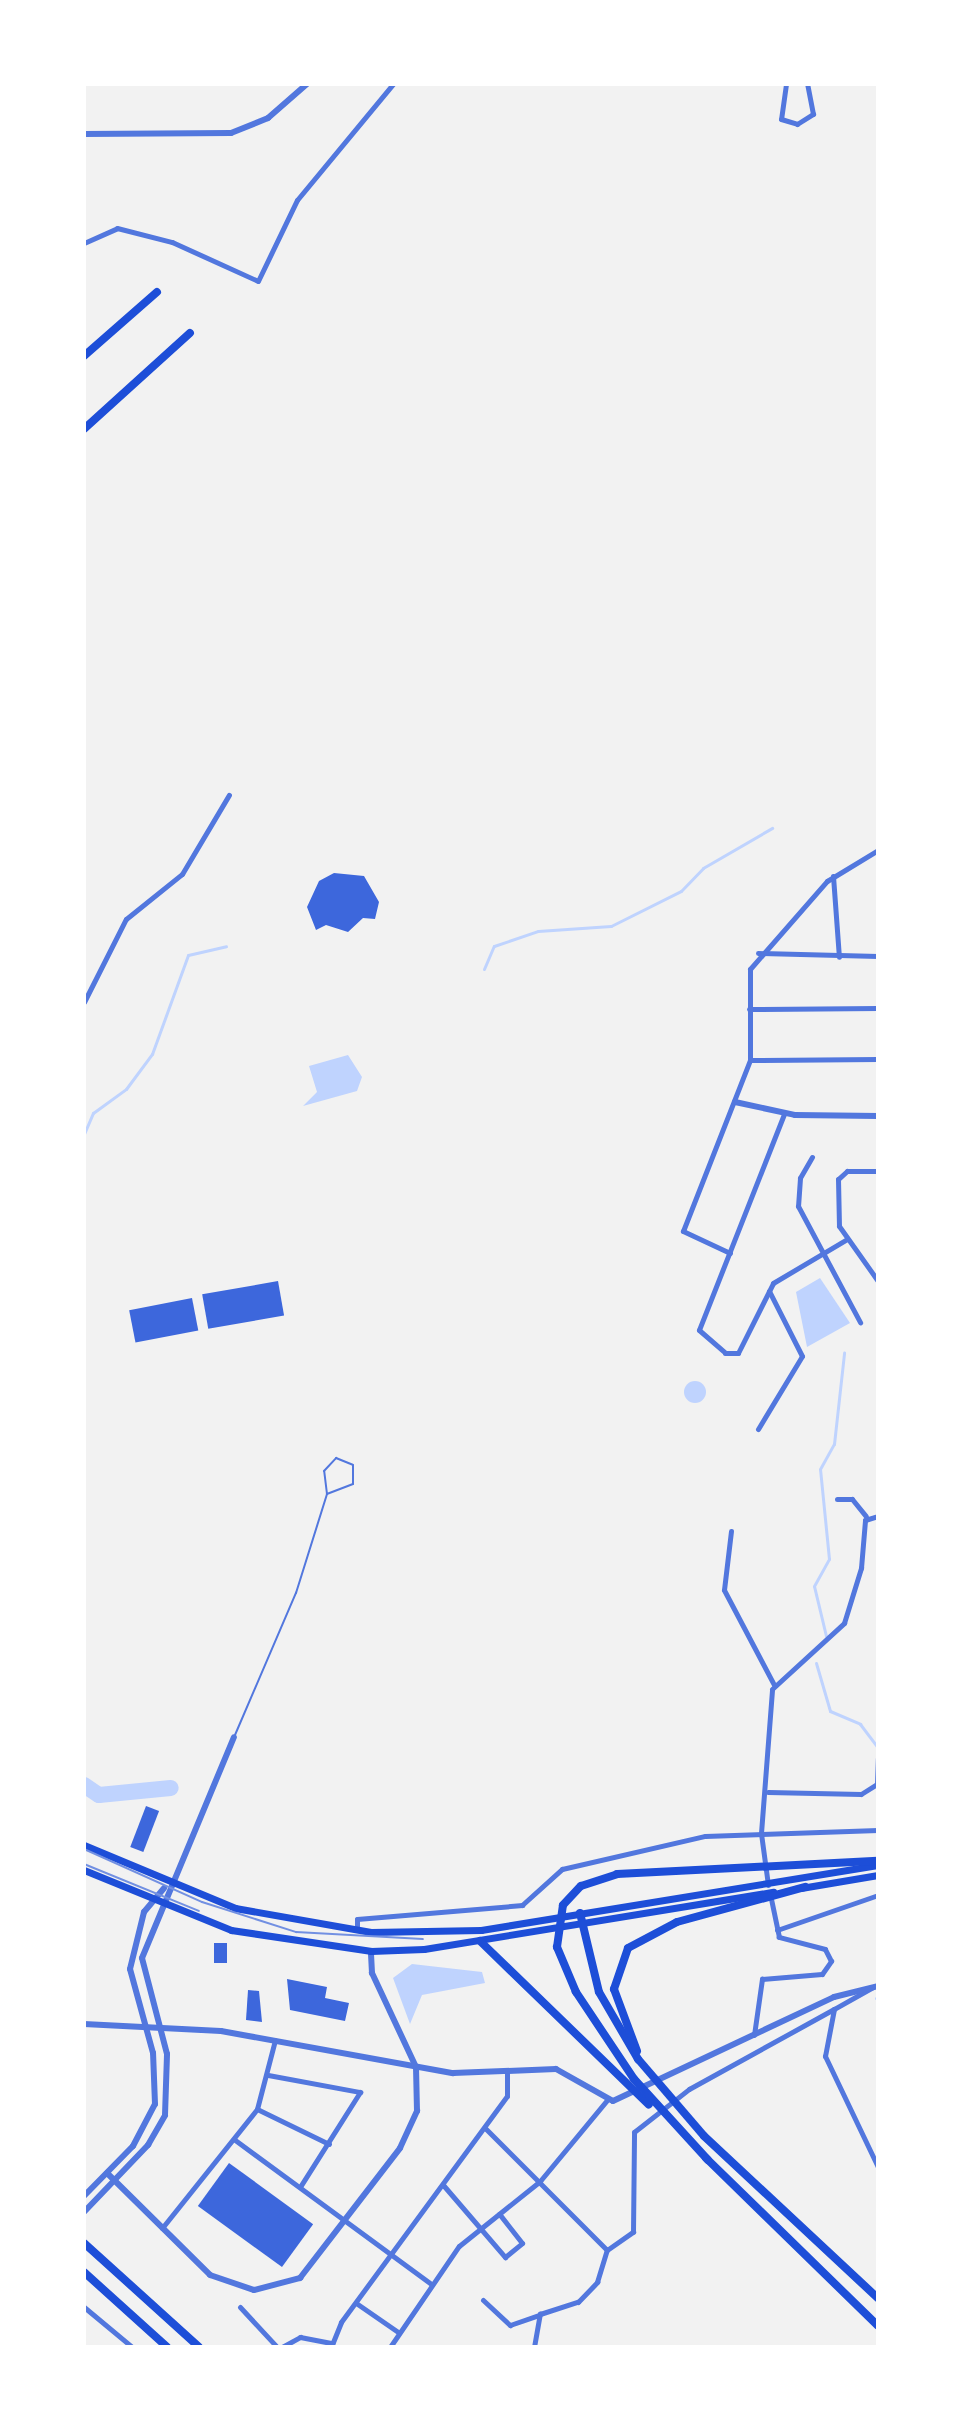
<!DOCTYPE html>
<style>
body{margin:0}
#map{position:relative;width:962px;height:2431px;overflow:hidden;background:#f2f2f2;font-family:"Sofia Sans Condensed",sans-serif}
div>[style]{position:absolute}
.water>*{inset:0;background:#bfd3fe}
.round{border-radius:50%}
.stream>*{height:3px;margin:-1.5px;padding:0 1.5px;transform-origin:1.5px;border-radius:1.5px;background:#bfd3fe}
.river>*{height:16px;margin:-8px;padding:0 8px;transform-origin:8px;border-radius:8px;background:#bfd3fe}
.building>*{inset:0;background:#3d67dc;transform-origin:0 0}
.service>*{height:2px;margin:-1px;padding:0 1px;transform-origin:1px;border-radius:1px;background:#5277de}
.minor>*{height:5px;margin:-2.5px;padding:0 2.5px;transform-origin:2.5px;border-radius:2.5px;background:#5277de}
.tertiary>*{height:6px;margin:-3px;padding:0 3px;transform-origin:3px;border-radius:3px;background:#5277de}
.primary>*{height:7px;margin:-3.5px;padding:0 3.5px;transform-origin:3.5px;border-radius:3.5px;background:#1d4ed8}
.motorway>*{height:8px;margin:-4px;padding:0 4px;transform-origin:4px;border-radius:4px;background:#1d4ed8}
.tram>*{height:2px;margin:-1px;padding:0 1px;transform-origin:1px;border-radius:1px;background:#7290e2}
span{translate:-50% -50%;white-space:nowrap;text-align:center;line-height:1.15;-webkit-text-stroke:6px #fff;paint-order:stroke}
.frame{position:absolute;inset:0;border:86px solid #fff;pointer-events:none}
</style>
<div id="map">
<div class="water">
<div style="clip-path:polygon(348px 1055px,362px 1077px,357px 1091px,303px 1106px,317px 1092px,309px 1066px)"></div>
<div style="clip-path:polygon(820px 1278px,850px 1323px,807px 1347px,796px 1292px)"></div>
<div class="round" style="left:684px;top:1381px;width:22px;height:22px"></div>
<div style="clip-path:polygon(412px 1964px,482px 1972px,485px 1983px,422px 1995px,410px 2024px,393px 1978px)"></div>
</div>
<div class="stream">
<div style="left:484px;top:969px;width:25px;rotate:-67deg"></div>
<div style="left:494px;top:946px;width:46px;rotate:-18.8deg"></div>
<div style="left:538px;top:931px;width:73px;rotate:-3.9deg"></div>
<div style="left:611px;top:926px;width:78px;rotate:-26.6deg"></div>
<div style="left:681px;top:891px;width:32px;rotate:-46deg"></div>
<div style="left:703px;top:868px;width:80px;rotate:-30.1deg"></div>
<div style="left:84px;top:1134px;width:23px;rotate:-67deg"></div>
<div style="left:93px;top:1113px;width:41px;rotate:-36deg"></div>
<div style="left:126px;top:1089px;width:44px;rotate:-53.4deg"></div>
<div style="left:152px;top:1054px;width:105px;rotate:-70deg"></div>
<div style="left:188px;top:955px;width:39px;rotate:-13deg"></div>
<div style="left:826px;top:1636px;width:51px;rotate:-103.5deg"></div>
<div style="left:814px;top:1586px;width:31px;rotate:-61deg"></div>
<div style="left:829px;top:1559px;width:90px;rotate:-95.7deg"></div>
<div style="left:820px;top:1469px;width:29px;rotate:-61deg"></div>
<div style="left:834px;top:1444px;width:92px;rotate:-83.7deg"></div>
<div style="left:816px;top:1663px;width:50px;rotate:73.7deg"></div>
<div style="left:830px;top:1711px;width:33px;rotate:23deg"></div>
<div style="left:860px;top:1724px;width:30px;rotate:53deg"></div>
<div style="left:876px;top:1998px;width:2px;rotate:-27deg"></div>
</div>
<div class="river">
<div style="left:84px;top:1785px;width:18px;rotate:34deg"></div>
<div style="left:99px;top:1795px;width:72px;rotate:-5.6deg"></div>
</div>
<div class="building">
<div style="clip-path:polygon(334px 873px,364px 876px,379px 902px,375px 919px,363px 918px,348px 932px,326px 925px,316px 930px,307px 907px,319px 881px)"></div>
<div style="left:278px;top:1281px;width:35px;height:77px;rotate:80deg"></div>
<div style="left:192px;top:1298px;width:33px;height:64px;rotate:79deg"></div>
<div style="left:146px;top:1806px;width:14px;height:44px;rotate:21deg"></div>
<div style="left:214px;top:1943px;width:13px;height:20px"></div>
<div style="clip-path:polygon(287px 1979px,327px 1987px,325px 1998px,349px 2003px,345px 2021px,290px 2010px)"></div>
<div style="clip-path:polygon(248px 1990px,259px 1991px,262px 2022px,246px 2020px)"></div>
<div style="left:229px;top:2163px;width:104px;height:53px;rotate:36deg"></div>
</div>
<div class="service">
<div style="left:235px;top:1735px;width:155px;rotate:-66.8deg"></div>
<div style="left:296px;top:1593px;width:104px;rotate:-72.6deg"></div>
<div style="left:327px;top:1494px;width:23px;rotate:-97deg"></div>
<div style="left:324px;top:1471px;width:18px;rotate:-47deg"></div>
<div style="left:336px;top:1458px;width:18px;rotate:22deg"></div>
<div style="left:353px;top:1465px;width:19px;rotate:90deg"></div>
<div style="left:353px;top:1484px;width:28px;rotate:159deg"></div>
</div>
<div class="minor">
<div style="left:786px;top:84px;width:35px;rotate:98deg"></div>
<div style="left:781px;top:119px;width:17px;rotate:17deg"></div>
<div style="left:797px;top:124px;width:19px;rotate:-32deg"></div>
<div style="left:813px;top:114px;width:31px;rotate:-101deg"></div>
<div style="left:84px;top:243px;width:36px;rotate:-24deg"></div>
<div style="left:117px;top:228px;width:57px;rotate:14.3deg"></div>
<div style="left:172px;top:242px;width:94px;rotate:24.4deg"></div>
<div style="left:258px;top:281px;width:90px;rotate:-64.3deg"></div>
<div style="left:297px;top:200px;width:151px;rotate:-50.4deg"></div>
<div style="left:833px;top:876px;width:81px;rotate:85.8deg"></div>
<div style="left:758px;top:953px;width:120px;rotate:1.4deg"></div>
<div style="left:84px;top:1002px;width:93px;rotate:-63.2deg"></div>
<div style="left:126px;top:919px;width:72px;rotate:-38.8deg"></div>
<div style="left:182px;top:874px;width:92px;rotate:-59.3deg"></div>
<div style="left:749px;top:1009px;width:129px;rotate:-0.4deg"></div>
<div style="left:750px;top:1060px;width:128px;rotate:-0.4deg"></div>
<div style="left:784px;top:1114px;width:232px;rotate:111.5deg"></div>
<div style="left:699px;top:1330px;width:35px;rotate:41deg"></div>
<div style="left:725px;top:1353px;width:13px"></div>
<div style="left:738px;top:1353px;width:78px;rotate:-63.4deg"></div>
<div style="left:773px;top:1283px;width:86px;rotate:-30.7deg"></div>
<div style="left:812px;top:1157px;width:24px;rotate:120deg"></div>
<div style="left:800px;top:1178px;width:28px;rotate:94deg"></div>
<div style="left:798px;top:1206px;width:132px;rotate:61.9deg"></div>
<div style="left:878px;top:1171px;width:31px;rotate:180deg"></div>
<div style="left:847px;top:1171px;width:12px;rotate:138deg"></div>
<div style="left:838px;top:1179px;width:47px;rotate:88.8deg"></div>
<div style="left:839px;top:1226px;width:67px;rotate:54.7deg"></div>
<div style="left:730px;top:1253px;width:52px;rotate:-154.9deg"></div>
<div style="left:683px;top:1231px;width:184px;rotate:-68.6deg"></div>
<div style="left:750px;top:1060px;width:91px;rotate:-90deg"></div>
<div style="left:750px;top:969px;width:117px;rotate:-48.8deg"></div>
<div style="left:827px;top:881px;width:60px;rotate:-31.3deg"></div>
<div style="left:758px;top:1429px;width:85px;rotate:-58.9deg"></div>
<div style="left:802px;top:1356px;width:73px;rotate:-116.9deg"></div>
<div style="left:878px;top:1444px;width:10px;rotate:90deg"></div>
<div style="left:837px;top:1499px;width:15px"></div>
<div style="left:852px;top:1499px;width:22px;rotate:51deg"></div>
<div style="left:731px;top:1531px;width:59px;rotate:96.8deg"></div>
<div style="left:724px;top:1590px;width:107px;rotate:62.2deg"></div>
<div style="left:768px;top:1792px;width:93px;rotate:1.2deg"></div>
<div style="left:861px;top:1794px;width:19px;rotate:-32deg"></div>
<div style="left:877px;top:1784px;width:26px;rotate:-88deg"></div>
<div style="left:768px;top:1885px;width:52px;rotate:-97.7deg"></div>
<div style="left:761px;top:1833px;width:144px;rotate:-85.6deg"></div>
<div style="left:772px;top:1689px;width:98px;rotate:-42.5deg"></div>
<div style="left:844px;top:1623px;width:58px;rotate:-72.8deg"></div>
<div style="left:861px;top:1568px;width:48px;rotate:-85.2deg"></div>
<div style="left:865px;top:1520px;width:14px;rotate:-17deg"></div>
<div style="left:357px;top:1930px;width:11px;rotate:-90deg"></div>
<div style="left:357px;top:1919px;width:166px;rotate:-4.8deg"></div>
<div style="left:522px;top:1905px;width:54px;rotate:-42deg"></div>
<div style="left:562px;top:1869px;width:147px;rotate:-13deg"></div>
<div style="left:705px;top:1836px;width:173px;rotate:-2deg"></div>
<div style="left:777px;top:1930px;width:107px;rotate:-19.1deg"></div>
<div style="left:873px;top:1987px;width:45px;rotate:150.6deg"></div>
<div style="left:834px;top:2009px;width:48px;rotate:100.8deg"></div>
<div style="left:825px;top:2056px;width:123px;rotate:64.5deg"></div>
<div style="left:754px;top:2035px;width:57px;rotate:-81.9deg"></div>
<div style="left:762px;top:1979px;width:60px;rotate:-4.8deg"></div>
<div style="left:822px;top:1974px;width:16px;rotate:-55deg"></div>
<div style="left:831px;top:1961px;width:13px;rotate:-117deg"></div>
<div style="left:825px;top:1949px;width:48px;rotate:-165.4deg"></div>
<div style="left:779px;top:1937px;width:44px;rotate:-101.8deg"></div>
<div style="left:268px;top:2075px;width:94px;rotate:10.5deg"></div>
<div style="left:360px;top:2092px;width:112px;rotate:122.3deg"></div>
<div style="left:257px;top:2109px;width:80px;rotate:25.9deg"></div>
<div style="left:486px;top:2129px;width:171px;rotate:45deg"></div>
<div style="left:235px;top:2140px;width:243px;rotate:36.3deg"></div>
<div style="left:444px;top:2186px;width:94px;rotate:49.3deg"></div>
<div style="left:505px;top:2257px;width:22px;rotate:-39deg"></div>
<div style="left:522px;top:2243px;width:37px;rotate:-128deg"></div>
<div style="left:162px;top:2228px;width:152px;rotate:-51.4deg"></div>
<div style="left:257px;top:2109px;width:71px;rotate:-75.4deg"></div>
<div style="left:483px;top:2300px;width:37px;rotate:43deg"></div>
<div style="left:510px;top:2325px;width:31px;rotate:-19deg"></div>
<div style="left:356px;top:2303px;width:51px;rotate:34.6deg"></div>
<div style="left:84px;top:2307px;width:62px;rotate:39.8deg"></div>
<div style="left:240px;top:2307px;width:54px;rotate:47.2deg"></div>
<div style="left:282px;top:2347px;width:21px;rotate:-29deg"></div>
<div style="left:300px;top:2337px;width:33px;rotate:11deg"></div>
<div style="left:331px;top:2347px;width:27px;rotate:-68deg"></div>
<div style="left:341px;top:2322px;width:280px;rotate:-53.7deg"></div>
<div style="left:507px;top:2096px;width:25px;rotate:-90deg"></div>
<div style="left:390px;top:2347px;width:122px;rotate:-55.7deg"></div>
<div style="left:459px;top:2246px;width:104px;rotate:-38.7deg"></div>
<div style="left:540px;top:2181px;width:105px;rotate:-50.4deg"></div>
<div style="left:534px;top:2347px;width:34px;rotate:-80deg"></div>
<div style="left:540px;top:2314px;width:40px;rotate:-18deg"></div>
<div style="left:578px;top:2302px;width:28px;rotate:-46deg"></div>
<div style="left:597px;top:2282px;width:34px;rotate:-73deg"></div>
<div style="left:607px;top:2250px;width:32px;rotate:-35deg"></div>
<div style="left:633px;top:2232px;width:100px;rotate:-89.4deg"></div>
<div style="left:634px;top:2132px;width:70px;rotate:-38deg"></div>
<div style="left:689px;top:2089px;width:166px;rotate:-28.9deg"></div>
</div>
<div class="tertiary">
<div style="left:84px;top:134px;width:147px;rotate:-0.4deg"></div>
<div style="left:231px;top:133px;width:40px;rotate:-22deg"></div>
<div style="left:268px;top:118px;width:52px;rotate:-41.1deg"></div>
<div style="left:735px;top:1102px;width:61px;rotate:12.2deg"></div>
<div style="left:795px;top:1115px;width:83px;rotate:0.7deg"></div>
<div style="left:84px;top:2024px;width:137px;rotate:2.9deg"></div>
<div style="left:221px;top:2031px;width:236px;rotate:10.3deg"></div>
<div style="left:453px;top:2073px;width:103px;rotate:-2.2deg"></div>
<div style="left:556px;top:2069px;width:65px;rotate:29.3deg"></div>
<div style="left:613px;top:2101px;width:244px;rotate:-25.2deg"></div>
<div style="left:834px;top:1997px;width:45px;rotate:-14deg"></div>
<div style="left:107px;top:2173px;width:145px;rotate:44.7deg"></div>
<div style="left:210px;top:2275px;width:46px;rotate:18.8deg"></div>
<div style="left:254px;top:2290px;width:48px;rotate:-14.6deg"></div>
<div style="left:300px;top:2278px;width:164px;rotate:-52.4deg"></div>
<div style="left:400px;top:2148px;width:41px;rotate:-65.3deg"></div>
<div style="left:417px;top:2111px;width:44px;rotate:-91.3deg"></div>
<div style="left:416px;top:2067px;width:104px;rotate:-115.1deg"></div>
<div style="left:372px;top:1973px;width:22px;rotate:-93deg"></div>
<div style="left:84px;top:2196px;width:70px;rotate:-45.6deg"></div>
<div style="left:133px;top:2146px;width:47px;rotate:-62.4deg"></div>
<div style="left:155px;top:2104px;width:51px;rotate:-92.2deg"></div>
<div style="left:153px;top:2053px;width:87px;rotate:-105.3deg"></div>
<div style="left:130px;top:1969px;width:59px;rotate:-76.2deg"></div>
<div style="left:144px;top:1912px;width:31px;rotate:-50deg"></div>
<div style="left:84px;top:2212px;width:93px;rotate:-46.3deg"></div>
<div style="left:148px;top:2145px;width:34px;rotate:-60deg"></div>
<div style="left:165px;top:2115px;width:61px;rotate:-88.1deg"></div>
<div style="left:167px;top:2054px;width:99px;rotate:-104.6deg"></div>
<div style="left:142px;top:1958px;width:239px;rotate:-67.4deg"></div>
</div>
<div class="primary">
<div style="left:84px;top:1845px;width:164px;rotate:22.6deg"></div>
<div style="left:235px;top:1908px;width:138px;rotate:10deg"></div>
<div style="left:371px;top:1932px;width:110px;rotate:-1deg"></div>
<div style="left:481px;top:1930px;width:402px;rotate:-9.3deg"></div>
<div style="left:84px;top:1870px;width:159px;rotate:22.2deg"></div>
<div style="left:231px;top:1930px;width:142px;rotate:8.5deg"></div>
<div style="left:371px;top:1951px;width:53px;rotate:-2.2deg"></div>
<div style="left:424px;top:1949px;width:354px;rotate:-9.3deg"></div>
<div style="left:801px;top:1888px;width:78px;rotate:-9.6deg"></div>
</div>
<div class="motorway">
<div style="left:84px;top:356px;width:97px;rotate:-41.2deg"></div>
<div style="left:84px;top:429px;width:143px;rotate:-42.2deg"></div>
<div style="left:580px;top:1913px;width:81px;rotate:76.5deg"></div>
<div style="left:599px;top:1992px;width:78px;rotate:59.8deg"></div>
<div style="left:638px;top:2059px;width:101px;rotate:49.4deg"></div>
<div style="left:704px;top:2136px;width:238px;rotate:43deg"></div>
<div style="left:480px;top:1941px;width:235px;rotate:44.1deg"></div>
<div style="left:637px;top:2051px;width:66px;rotate:-110.4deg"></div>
<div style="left:614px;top:1989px;width:43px;rotate:-71.1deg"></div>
<div style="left:628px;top:1948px;width:55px;rotate:-28deg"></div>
<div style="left:677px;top:1922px;width:133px;rotate:-15.3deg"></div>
<div style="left:706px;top:2158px;width:240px;rotate:44.3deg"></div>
<div style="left:708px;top:2160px;width:110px;rotate:-132.4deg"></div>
<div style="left:634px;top:2079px;width:105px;rotate:-123.7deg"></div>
<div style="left:576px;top:1992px;width:49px;rotate:-112.9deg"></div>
<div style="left:557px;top:1947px;width:42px;rotate:-81.9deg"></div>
<div style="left:563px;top:1905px;width:26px;rotate:-47deg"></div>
<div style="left:581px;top:1886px;width:38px;rotate:-18deg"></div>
<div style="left:617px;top:1874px;width:261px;rotate:-2.9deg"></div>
<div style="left:84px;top:2243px;width:155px;rotate:42.1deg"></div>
<div style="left:84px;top:2272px;width:112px;rotate:42.1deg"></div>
</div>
<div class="tram">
<div style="left:84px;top:1849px;width:129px;rotate:24.2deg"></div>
<div style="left:202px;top:1902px;width:99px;rotate:17.7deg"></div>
<div style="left:296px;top:1932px;width:127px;rotate:3.2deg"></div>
<div style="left:84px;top:1864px;width:124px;rotate:22.2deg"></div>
</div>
<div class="frame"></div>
</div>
